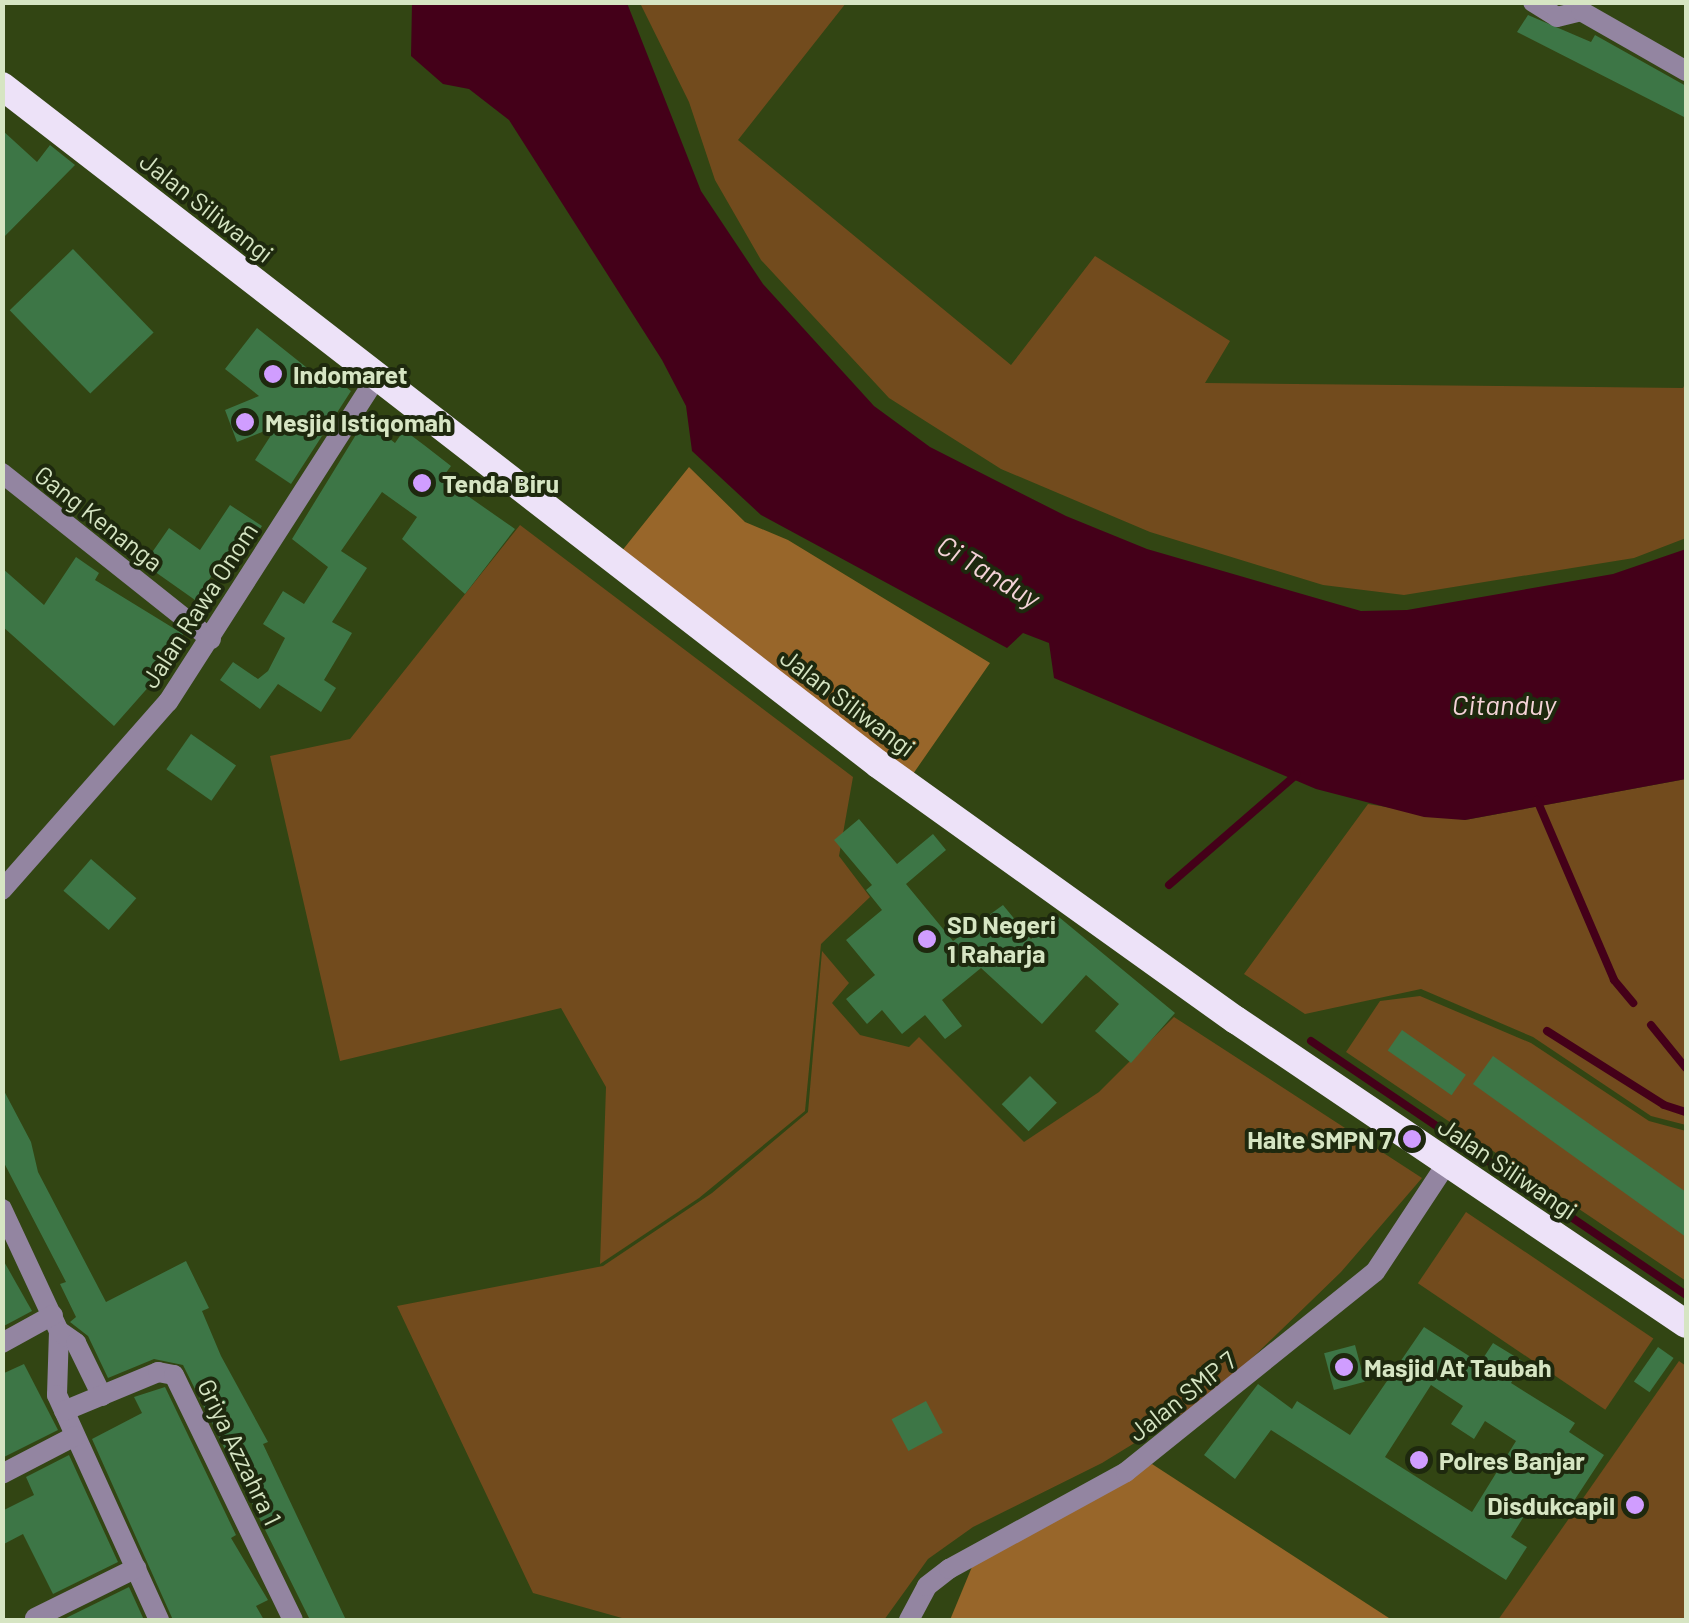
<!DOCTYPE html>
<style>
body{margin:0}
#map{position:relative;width:1689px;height:1623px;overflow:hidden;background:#324513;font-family:Barlow,sans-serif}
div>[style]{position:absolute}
.green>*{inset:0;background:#724b1d;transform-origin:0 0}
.forest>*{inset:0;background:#98662a}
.water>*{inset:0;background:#440019}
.stream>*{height:8px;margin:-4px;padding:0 4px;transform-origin:4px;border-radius:4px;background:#440019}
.building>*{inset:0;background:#3d7646;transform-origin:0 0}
.minor>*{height:20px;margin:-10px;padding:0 10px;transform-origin:10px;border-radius:10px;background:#9385a1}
.trunk>*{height:28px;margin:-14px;padding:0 14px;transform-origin:14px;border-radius:14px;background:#ede2f8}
.dots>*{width:28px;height:28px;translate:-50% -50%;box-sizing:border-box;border:5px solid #1e290e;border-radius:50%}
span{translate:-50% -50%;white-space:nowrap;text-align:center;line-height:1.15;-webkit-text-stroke:8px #1e290e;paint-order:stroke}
.street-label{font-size:25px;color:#d6e5c3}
.poi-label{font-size:25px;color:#d6e5c3;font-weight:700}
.left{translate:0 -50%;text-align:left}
.right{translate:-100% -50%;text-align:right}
.water-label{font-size:28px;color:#f5d3d8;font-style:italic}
.frame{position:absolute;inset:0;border:5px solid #d6e5c3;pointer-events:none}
</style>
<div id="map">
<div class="green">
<div style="clip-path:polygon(640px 3px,846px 3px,738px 140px,1011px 365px,1095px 256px,1230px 341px,1205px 383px,1683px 388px,1686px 382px,1686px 538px,1634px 558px,1404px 595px,1323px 585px,1150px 532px,1001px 469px,889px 398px,761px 260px,715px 180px,689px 102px)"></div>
<div style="clip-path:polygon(520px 525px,853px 777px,839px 856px,870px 897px,821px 944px,805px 1111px,699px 1198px,600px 1264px,606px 1087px,561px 1008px,340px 1061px,270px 756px,350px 739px)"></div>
<div style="clip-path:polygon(1686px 779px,1686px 1125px,1651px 1116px,1533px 1037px,1421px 989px,1305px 1014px,1244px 974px,1368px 804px,1465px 820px)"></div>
<div style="clip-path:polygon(822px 951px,849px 983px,832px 1003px,860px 1035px,909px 1047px,919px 1037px,1024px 1142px,1099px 1092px,1174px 1017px,1422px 1178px,1341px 1272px,1216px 1393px,1102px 1463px,973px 1527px,928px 1559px,884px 1620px,629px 1620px,533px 1593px,397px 1306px,603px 1266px,712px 1193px,808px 1112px)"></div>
<div style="clip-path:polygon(1420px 996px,1531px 1043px,1649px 1121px,1686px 1131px,1686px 1281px,1346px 1052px,1380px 1001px)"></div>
<div style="left:1466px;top:1212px;width:226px;height:86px;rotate:34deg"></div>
<div style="clip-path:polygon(1679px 1361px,1686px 1366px,1686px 1620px,1498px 1620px)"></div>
</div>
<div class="forest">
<div style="clip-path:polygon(689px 467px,745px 522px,788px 540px,990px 663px,913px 774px,621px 552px)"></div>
<div style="clip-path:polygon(1152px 1464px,1392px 1620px,950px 1620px,974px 1562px)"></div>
</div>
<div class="water">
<div style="clip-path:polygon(412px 3px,627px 3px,701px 191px,763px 284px,874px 406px,930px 447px,1066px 516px,1147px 549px,1361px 611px,1407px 610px,1613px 574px,1686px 549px,1686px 779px,1465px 820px,1424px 817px,1316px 789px,1054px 678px,1049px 643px,1023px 633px,1007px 648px,761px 515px,692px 451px,686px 406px,662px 360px,509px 120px,469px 89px,443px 84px,411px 56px)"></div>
</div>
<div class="stream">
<div style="left:1537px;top:800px;width:196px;rotate:66.8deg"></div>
<div style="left:1614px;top:980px;width:30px;rotate:50deg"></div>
<div style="left:1169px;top:885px;width:169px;rotate:-40.9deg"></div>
<div style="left:1651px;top:1025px;width:55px;rotate:50.9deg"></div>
<div style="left:1547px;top:1031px;width:138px;rotate:32.3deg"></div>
<div style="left:1664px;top:1105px;width:23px;rotate:18deg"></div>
<div style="left:1311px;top:1041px;width:453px;rotate:34.1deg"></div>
</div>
<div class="building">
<div style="clip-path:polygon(1528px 15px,1591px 42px,1595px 35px,1686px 86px,1686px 118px,1517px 32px)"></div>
<div style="clip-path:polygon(2px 130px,37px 162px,50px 145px,75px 165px,2px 239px)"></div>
<div style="left:73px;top:249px;width:116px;height:88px;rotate:46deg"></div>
<div style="clip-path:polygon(257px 328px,326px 383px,331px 376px,351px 391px,291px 484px,255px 460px,277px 426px,237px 442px,225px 410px,259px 396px,225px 369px)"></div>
<div style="clip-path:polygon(365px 420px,395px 443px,404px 430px,424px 445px,451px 466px,442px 478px,515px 529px,465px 594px,402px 539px,417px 517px,382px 492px,341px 551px,367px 568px,332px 622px,352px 633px,324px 680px,336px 688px,321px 712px,278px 684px,260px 709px,220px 680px,233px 662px,258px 679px,268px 671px,285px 638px,263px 624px,283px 591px,304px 604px,328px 567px,292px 539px)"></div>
<div style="clip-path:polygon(230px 505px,262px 526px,243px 556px,231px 548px,195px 600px,144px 564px,169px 528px,200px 550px)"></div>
<div style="clip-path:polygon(76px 557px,99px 573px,95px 580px,183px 634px,167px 666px,114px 726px,2px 626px,2px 568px,44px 605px)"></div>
<div style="left:191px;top:734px;width:55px;height:43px;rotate:35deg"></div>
<div style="clip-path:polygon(859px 819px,897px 864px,933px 834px,946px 850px,906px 884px,953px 941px,1003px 905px,1031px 939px,1054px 913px,1175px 1013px,1131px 1063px,1095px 1031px,1119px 1004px,1086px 975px,1042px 1024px,981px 968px,942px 1000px,962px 1026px,945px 1039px,925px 1015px,902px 1034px,882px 1010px,867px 1024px,846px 999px,875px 975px,846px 940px,882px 910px,866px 890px,872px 885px,834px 840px)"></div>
<div style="left:91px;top:859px;width:60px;height:42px;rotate:41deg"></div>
<div style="left:1402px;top:1030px;width:78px;height:25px;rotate:35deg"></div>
<div style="clip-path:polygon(1493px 1056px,1686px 1192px,1686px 1237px,1473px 1084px)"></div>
<div style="left:1030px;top:1076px;width:38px;height:40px;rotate:45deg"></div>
<div style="clip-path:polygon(2px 1087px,31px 1142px,38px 1172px,106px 1302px,186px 1261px,209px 1308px,202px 1311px,221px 1356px,268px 1442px,263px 1444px,346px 1620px,310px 1620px,183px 1365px,154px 1359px,108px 1378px,88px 1336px,70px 1322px,76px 1317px,60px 1284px,66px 1282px,2px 1159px)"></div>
<div style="clip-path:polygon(2px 1258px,32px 1311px,2px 1327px)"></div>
<div style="clip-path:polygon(evenodd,1424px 1327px,1480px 1363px,1493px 1343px,1524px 1362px,1511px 1383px,1575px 1423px,1569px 1432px,1604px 1455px,1564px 1516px,1536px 1497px,1511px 1537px,1527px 1547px,1506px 1580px,1271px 1430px,1235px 1479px,1204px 1455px,1258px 1384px,1292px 1409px,1297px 1401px,1350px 1435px,1424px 1327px,1431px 1385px,1463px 1406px,1451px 1424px,1474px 1439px,1485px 1421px,1516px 1441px,1472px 1512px,1385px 1457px,1431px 1385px)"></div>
<div style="left:1355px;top:1345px;width:38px;height:32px;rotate:75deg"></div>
<div style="left:1658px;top:1347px;width:19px;height:42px;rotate:35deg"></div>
<div style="clip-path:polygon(24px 1364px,58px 1430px,2px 1458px,2px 1374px)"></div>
<div style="clip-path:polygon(165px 1387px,236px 1535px,231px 1538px,268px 1600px,256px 1606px,264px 1620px,173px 1620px,92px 1439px,142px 1413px,134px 1397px)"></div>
<div style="left:926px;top:1401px;width:36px;height:39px;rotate:62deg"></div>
<div style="clip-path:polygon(69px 1455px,118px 1562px,53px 1594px,23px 1534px,2px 1545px,2px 1511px,34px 1495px,26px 1477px)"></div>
<div style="clip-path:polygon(129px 1587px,144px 1620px,67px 1620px,66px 1618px)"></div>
</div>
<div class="minor">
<div style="left:1533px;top:2px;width:28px;rotate:32deg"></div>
<div style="left:1557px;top:17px;width:25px;rotate:-14deg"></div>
<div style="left:1581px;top:11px;width:121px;rotate:29.7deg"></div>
<div style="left:2px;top:473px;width:267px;rotate:38.5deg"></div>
<div style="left:2px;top:890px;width:251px;rotate:-48.6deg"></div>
<div style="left:168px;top:702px;width:387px;rotate:-57.3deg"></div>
<div style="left:2px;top:1209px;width:135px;rotate:65deg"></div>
<div style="left:59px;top:1331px;width:64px;rotate:91.8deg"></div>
<div style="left:57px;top:1395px;width:247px;rotate:65.6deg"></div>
<div style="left:59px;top:1331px;width:21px;rotate:35deg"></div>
<div style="left:76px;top:1343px;width:59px;rotate:63.9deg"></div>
<div style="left:2px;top:1343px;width:58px;rotate:-28.8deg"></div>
<div style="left:64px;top:1411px;width:102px;rotate:-22.5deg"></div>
<div style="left:158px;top:1372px;width:16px;rotate:11deg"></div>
<div style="left:174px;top:1375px;width:272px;rotate:64.1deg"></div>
<div style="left:2px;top:1474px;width:82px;rotate:-27.5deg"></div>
<div style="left:35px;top:1618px;width:113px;rotate:-26.3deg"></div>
<div style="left:909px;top:1620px;width:38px;rotate:-62deg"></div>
<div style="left:927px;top:1586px;width:28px;rotate:-38deg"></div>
<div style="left:949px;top:1569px;width:202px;rotate:-28.7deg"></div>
<div style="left:1126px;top:1472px;width:319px;rotate:-38.8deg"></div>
<div style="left:1375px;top:1272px;width:131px;rotate:-56.6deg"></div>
</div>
<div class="trunk">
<div style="left:2px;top:86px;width:1108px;rotate:37.74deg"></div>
<div style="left:878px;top:764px;width:440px;rotate:35.6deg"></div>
<div style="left:1236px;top:1020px;width:543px;rotate:34.04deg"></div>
</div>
<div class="dots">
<div style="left:273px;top:374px;background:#d09dff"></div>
<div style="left:245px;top:422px;background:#d09dff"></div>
<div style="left:422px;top:483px;background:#d09dff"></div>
<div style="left:927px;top:939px;background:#d09dff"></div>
<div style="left:1412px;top:1139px;background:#d09dff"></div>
<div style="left:1344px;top:1367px;background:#d09dff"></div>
<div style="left:1419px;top:1460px;background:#d09dff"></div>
<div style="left:1635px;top:1505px;background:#d09dff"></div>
</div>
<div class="street-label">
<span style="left:207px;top:207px;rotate:38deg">Jalan Siliwangi</span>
<span style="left:99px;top:518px;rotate:38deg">Gang Kenanga</span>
<span style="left:199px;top:605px;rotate:-57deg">Jalan Rawa Onom</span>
<span style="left:848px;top:702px;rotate:37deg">Jalan Siliwangi</span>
<span style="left:1508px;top:1168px;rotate:34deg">Jalan Siliwangi</span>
<span style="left:1182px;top:1396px;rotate:-38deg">Jalan SMP 7</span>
<span style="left:240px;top:1452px;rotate:64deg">Griya Azzahra 1</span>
</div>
<div class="poi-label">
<span class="left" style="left:293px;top:374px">Indomaret</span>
<span class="left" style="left:265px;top:422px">Mesjid Istiqomah</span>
<span class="left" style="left:442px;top:483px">Tenda Biru</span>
<span class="left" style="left:947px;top:939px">SD Negeri<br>1 Raharja</span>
<span class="right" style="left:1392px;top:1139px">Halte SMPN 7</span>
<span class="left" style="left:1364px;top:1367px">Masjid At Taubah</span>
<span class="left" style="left:1439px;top:1460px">Polres Banjar</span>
<span class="right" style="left:1615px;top:1505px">Disdukcapil</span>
</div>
<div class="water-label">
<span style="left:989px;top:571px;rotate:31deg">Ci Tanduy</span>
<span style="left:1504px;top:704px">Citanduy</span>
</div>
<div class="frame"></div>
</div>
